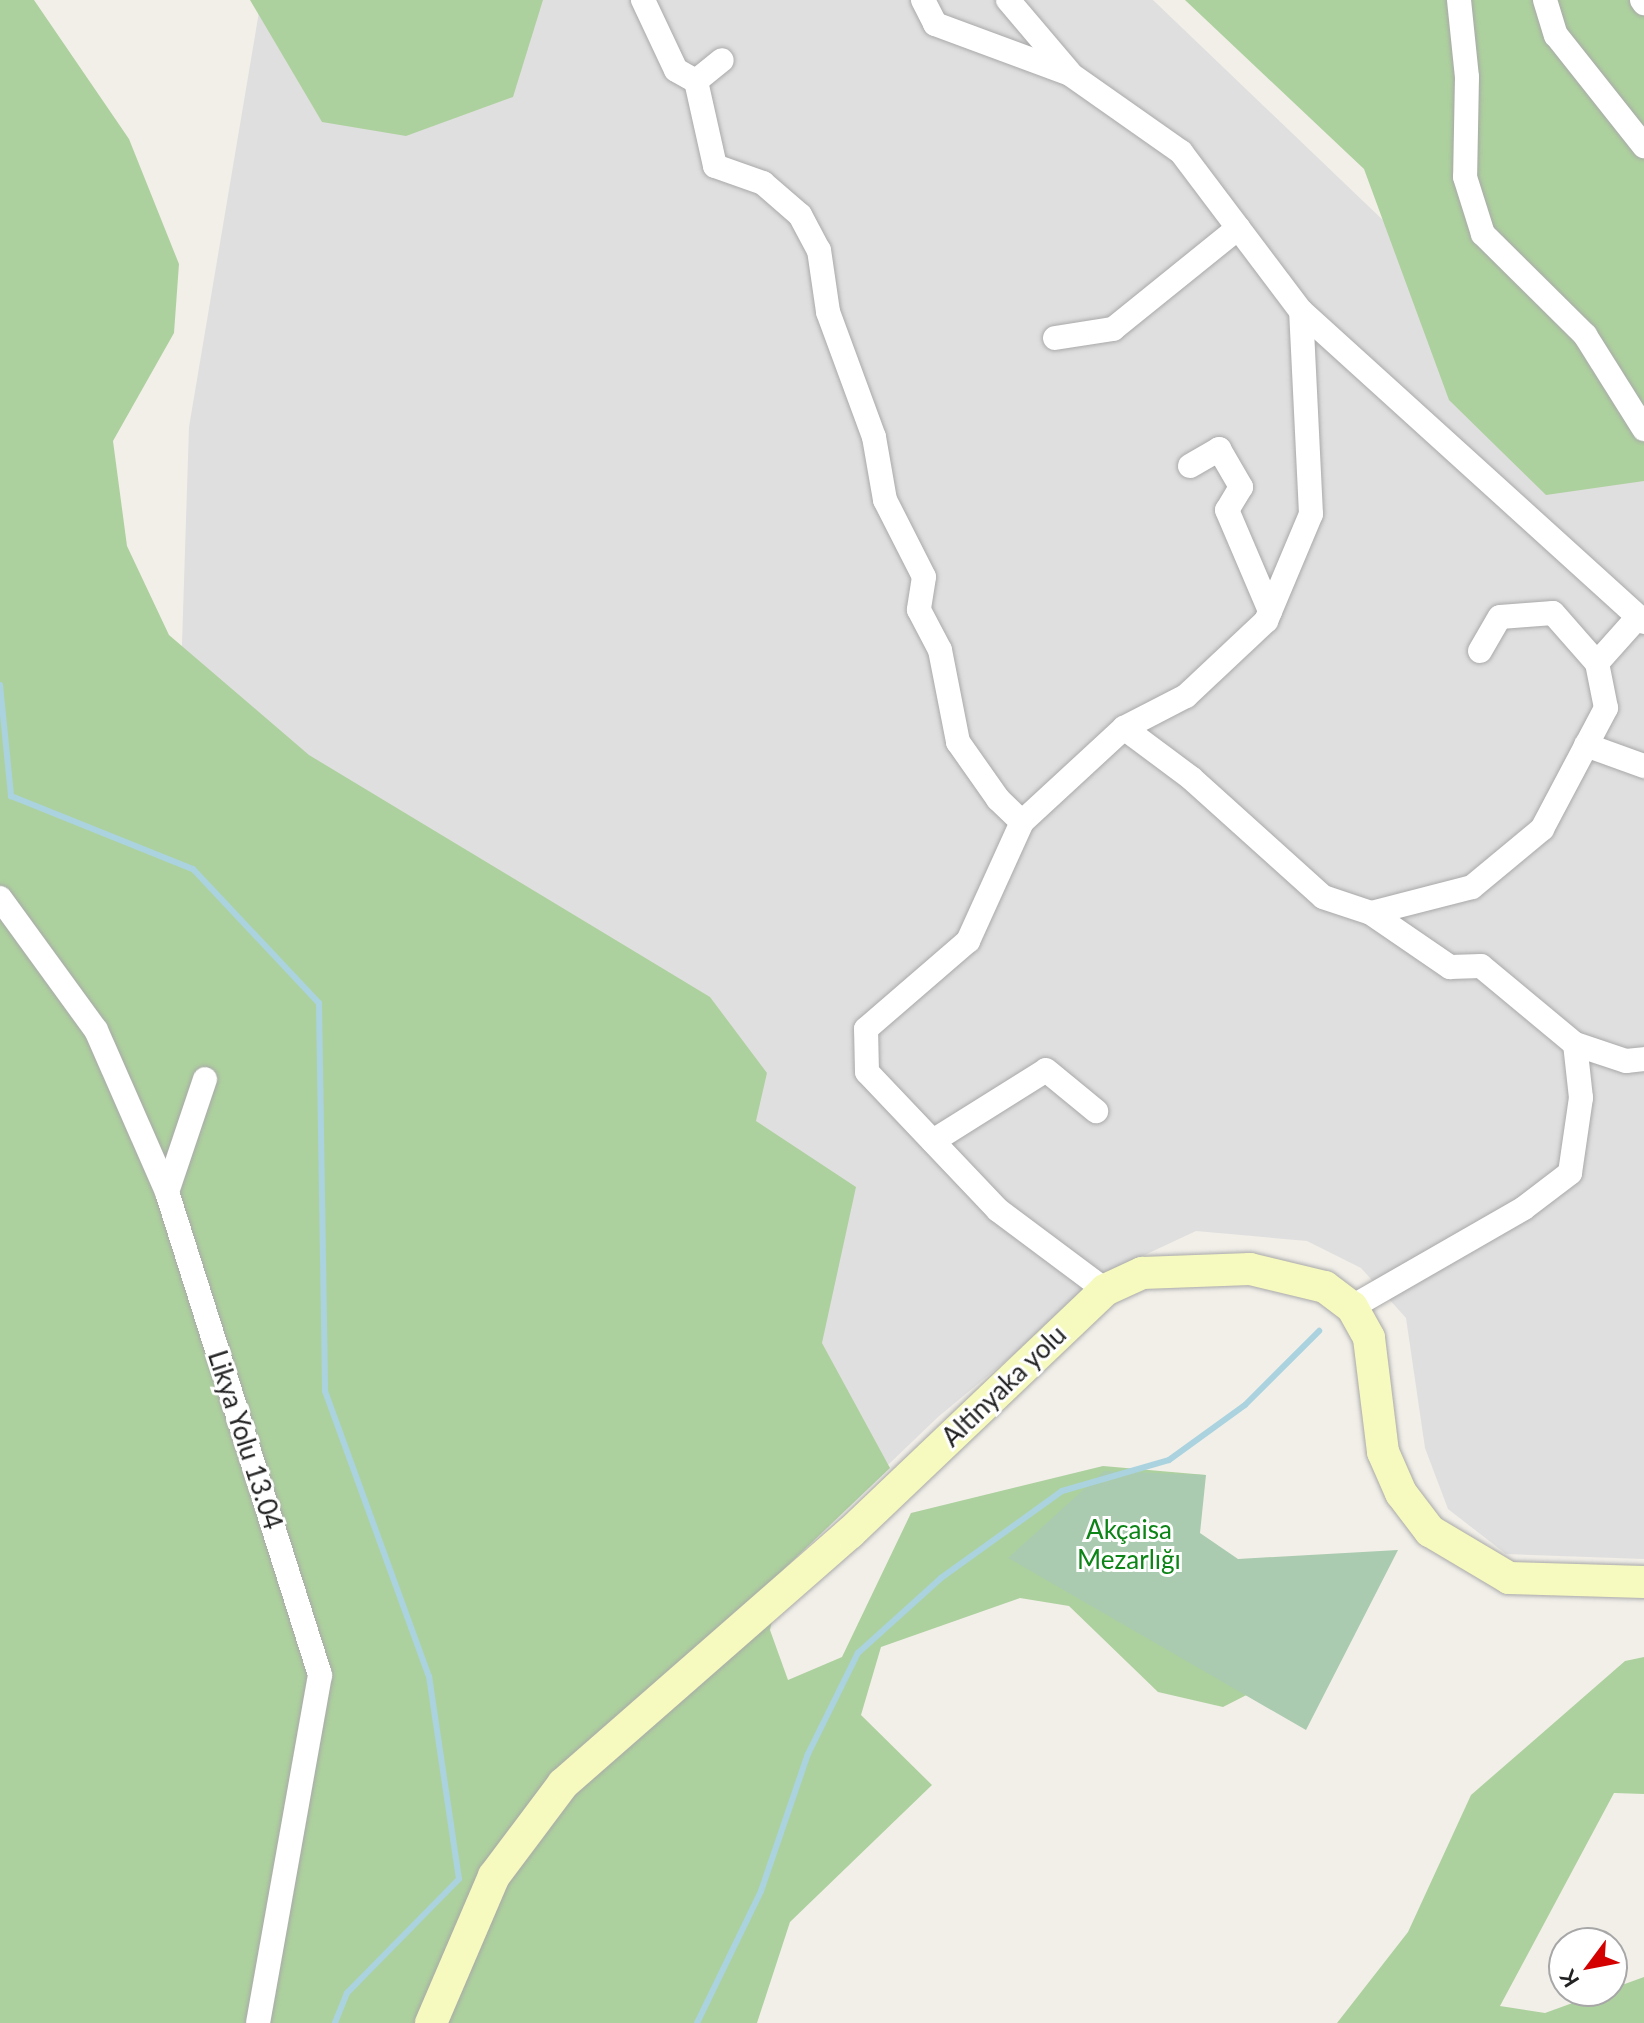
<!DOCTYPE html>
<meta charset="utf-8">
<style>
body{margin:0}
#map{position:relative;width:1644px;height:2023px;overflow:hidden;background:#f2efe9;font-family:Lato,sans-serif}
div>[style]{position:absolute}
.residential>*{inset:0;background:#e0dfdf}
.forest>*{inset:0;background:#add19e}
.cemetery>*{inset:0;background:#aacbaf}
.stream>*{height:6px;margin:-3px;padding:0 3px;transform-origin:3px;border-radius:3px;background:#aad3df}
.roads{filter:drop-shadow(0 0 2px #a9a9a9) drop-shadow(0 0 2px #a9a9a9)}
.street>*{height:24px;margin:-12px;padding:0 12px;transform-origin:12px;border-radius:12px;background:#fff}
.secondary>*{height:32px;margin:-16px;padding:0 16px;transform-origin:16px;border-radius:16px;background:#f7fabf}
span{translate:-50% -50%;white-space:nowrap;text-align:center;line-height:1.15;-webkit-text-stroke:6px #fff;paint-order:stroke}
.street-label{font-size:26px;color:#222}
.park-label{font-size:26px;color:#0c8416}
.north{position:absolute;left:1548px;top:1927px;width:80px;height:80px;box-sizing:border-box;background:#fff;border:2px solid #a7a7a7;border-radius:50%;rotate:238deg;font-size:22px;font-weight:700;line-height:32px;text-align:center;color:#222}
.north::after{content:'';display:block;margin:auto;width:28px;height:36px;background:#d40000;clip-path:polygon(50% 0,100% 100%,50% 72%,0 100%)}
</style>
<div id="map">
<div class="residential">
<div style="clip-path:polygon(261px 0,1153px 0,1644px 470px,1644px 1559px,1506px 1554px,1448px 1509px,1425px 1448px,1406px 1318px,1361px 1268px,1307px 1241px,1196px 1231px,1119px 1267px,938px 1417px,693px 1652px,179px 737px,189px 427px)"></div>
</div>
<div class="forest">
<div style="clip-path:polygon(0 0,34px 0,129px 139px,179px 264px,174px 333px,113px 441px,127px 546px,169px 635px,309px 755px,710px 997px,767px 1073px,756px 1121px,856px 1187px,822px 1343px,890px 1468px,784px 1569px,770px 1630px,788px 1680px,842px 1657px,911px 1513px,1103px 1466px,1206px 1475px,1053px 1556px,1280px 1678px,1223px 1707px,1158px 1692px,1069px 1606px,1020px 1598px,881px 1647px,861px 1715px,932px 1785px,790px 1922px,757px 2023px,0 2023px)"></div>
<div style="clip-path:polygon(250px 0,543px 0,513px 97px,406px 136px,322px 122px)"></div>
<div style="clip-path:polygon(1185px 0,1644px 0,1644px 481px,1546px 495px,1449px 400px,1364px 169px)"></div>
<div style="clip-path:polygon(1644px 1657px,1644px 1794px,1614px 1793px,1500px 2006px,1545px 2013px,1644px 1977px,1644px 2023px,1337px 2023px,1408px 1932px,1471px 1795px,1625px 1661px)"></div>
</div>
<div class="cemetery">
<div style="clip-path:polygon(1104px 1471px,1206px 1475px,1200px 1533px,1238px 1559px,1398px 1550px,1306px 1730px,1008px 1558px)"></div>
</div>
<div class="stream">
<div style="left:0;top:685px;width:112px;rotate:84.3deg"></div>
<div style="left:11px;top:796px;width:196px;rotate:21.9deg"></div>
<div style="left:193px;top:869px;width:184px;rotate:46.8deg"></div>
<div style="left:319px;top:1003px;width:388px;rotate:89.1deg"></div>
<div style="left:325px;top:1391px;width:303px;rotate:70deg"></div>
<div style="left:429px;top:1676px;width:205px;rotate:81.6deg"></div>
<div style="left:459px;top:1879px;width:160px;rotate:134.5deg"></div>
<div style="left:347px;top:1993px;width:32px;rotate:112deg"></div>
<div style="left:697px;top:2023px;width:147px;rotate:-64.1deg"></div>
<div style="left:761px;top:1891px;width:145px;rotate:-71.1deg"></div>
<div style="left:808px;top:1754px;width:113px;rotate:-63.7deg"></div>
<div style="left:858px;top:1653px;width:112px;rotate:-42.1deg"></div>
<div style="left:941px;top:1578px;width:149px;rotate:-35.7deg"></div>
<div style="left:1062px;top:1491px;width:111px;rotate:-16.2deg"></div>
<div style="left:1169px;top:1460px;width:94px;rotate:-35.9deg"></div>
<div style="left:1245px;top:1405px;width:105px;rotate:-45deg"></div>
</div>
<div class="roads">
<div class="street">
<div style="left:643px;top:0;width:77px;rotate:64.8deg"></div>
<div style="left:676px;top:70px;width:23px;rotate:29deg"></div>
<div style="left:696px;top:81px;width:87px;rotate:77.4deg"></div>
<div style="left:715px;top:166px;width:51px;rotate:19.5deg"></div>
<div style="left:763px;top:183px;width:49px;rotate:40.9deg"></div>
<div style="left:800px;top:215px;width:40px;rotate:62deg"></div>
<div style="left:819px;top:250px;width:63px;rotate:81.7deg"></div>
<div style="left:828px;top:312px;width:133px;rotate:69.8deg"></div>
<div style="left:874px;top:437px;width:64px;rotate:80.1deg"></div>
<div style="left:885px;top:500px;width:86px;rotate:63.1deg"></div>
<div style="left:924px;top:577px;width:33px;rotate:99deg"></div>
<div style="left:919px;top:610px;width:45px;rotate:62.3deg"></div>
<div style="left:940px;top:650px;width:94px;rotate:78.9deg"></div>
<div style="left:958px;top:742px;width:70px;rotate:54.9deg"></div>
<div style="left:998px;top:799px;width:33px;rotate:44deg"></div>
<div style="left:923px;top:0;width:27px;rotate:63deg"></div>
<div style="left:935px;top:24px;width:144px;rotate:20.3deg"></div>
<div style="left:1070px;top:74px;width:136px;rotate:35.1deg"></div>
<div style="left:1181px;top:152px;width:199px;rotate:53deg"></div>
<div style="left:1008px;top:0;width:94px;rotate:49.7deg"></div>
<div style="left:1459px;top:0;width:77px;rotate:84.1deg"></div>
<div style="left:1467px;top:77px;width:100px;rotate:91.1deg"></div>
<div style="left:1465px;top:177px;width:60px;rotate:72.5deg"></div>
<div style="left:1483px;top:234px;width:144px;rotate:44.7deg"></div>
<div style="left:1585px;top:335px;width:111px;rotate:57.9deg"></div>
<div style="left:1545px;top:0;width:37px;rotate:73deg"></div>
<div style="left:1556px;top:35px;width:142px;rotate:51.6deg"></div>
<div style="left:1642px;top:0;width:4px;rotate:56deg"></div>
<div style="left:696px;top:81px;width:33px;rotate:-39deg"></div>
<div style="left:1055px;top:338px;width:59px;rotate:-8.8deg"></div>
<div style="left:1113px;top:329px;width:161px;rotate:-38.9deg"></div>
<div style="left:1190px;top:466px;width:34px;rotate:-30deg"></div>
<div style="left:1219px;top:449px;width:44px;rotate:59.9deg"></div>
<div style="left:1241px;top:487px;width:27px;rotate:121deg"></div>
<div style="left:1227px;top:510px;width:110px;rotate:66.9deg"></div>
<div style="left:1480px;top:651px;width:39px;rotate:-60deg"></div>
<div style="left:1500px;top:617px;width:53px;rotate:-4.3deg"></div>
<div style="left:1553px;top:613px;width:67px;rotate:48.7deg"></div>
<div style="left:1124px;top:728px;width:84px;rotate:36.7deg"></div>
<div style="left:1191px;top:778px;width:178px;rotate:42deg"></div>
<div style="left:1323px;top:897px;width:51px;rotate:18.4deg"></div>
<div style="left:1371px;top:913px;width:96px;rotate:34.4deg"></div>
<div style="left:1450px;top:967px;width:31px;rotate:-2deg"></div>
<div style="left:1481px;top:966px;width:122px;rotate:39.7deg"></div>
<div style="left:1575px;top:1044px;width:54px;rotate:18.4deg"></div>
<div style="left:1626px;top:1061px;width:18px;rotate:-6deg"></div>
<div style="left:1586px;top:745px;width:62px;rotate:19.9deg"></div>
<div style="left:0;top:898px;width:163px;rotate:54deg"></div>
<div style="left:96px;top:1030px;width:177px;rotate:66.3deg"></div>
<div style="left:167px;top:1192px;width:507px;rotate:72.42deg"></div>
<div style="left:320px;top:1675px;width:353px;rotate:100.1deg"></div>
<div style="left:1371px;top:913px;width:104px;rotate:-14.4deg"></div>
<div style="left:1472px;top:887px;width:91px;rotate:-39.6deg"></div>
<div style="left:1542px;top:829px;width:137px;rotate:-62.1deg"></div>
<div style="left:1606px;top:708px;width:46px;rotate:-101.3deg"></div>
<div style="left:1597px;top:663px;width:62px;rotate:-48.3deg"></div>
<div style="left:933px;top:1141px;width:133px;rotate:-32.1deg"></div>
<div style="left:1046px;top:1070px;width:65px;rotate:39.4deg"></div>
<div style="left:167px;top:1192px;width:119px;rotate:-71.4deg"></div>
<div style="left:1105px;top:1290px;width:134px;rotate:-143.2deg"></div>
<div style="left:998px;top:1210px;width:190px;rotate:-133.5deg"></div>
<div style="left:867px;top:1072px;width:43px;rotate:-91.3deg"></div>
<div style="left:866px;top:1029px;width:135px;rotate:-40.8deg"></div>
<div style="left:968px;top:941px;width:131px;rotate:-65.6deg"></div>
<div style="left:1022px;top:822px;width:139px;rotate:-42.7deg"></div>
<div style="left:1124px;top:728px;width:70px;rotate:-27.3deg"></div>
<div style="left:1186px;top:696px;width:110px;rotate:-43.2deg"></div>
<div style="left:1266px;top:621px;width:116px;rotate:-67.2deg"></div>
<div style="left:1311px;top:514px;width:203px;rotate:-92.8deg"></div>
<div style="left:1301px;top:311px;width:463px;rotate:42.2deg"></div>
<div style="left:1352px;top:1307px;width:198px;rotate:-29.9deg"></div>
<div style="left:1524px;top:1208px;width:58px;rotate:-37.3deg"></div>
<div style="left:1570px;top:1173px;width:76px;rotate:-81.7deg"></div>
<div style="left:1581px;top:1098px;width:54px;rotate:-96.3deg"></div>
</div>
<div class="secondary">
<div style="left:431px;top:2023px;width:160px;rotate:-66.8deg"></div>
<div style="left:494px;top:1876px;width:115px;rotate:-53.1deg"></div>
<div style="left:563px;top:1784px;width:381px;rotate:-41.2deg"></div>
<div style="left:850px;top:1533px;width:352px;rotate:-43.6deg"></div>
<div style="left:1105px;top:1290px;width:41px;rotate:-24.7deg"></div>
<div style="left:1142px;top:1273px;width:108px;rotate:-2.1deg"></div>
<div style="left:1250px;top:1269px;width:77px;rotate:13.5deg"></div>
<div style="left:1325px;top:1287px;width:34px;rotate:37deg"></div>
<div style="left:1352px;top:1307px;width:35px;rotate:61deg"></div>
<div style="left:1369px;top:1338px;width:115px;rotate:83deg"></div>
<div style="left:1383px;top:1452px;width:45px;rotate:66.3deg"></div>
<div style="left:1401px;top:1493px;width:48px;rotate:52.7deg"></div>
<div style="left:1430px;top:1531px;width:92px;rotate:30.7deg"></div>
<div style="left:1509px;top:1578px;width:135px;rotate:1.7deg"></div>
</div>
</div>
<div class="street-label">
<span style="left:1004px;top:1386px;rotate:-44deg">Altinyaka yolu</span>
<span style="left:245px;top:1440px;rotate:72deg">Likya Yolu 13.04</span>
</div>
<div class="park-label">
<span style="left:1129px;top:1545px">Akçaisa<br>Mezarlığı</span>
</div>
<div class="north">K</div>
</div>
